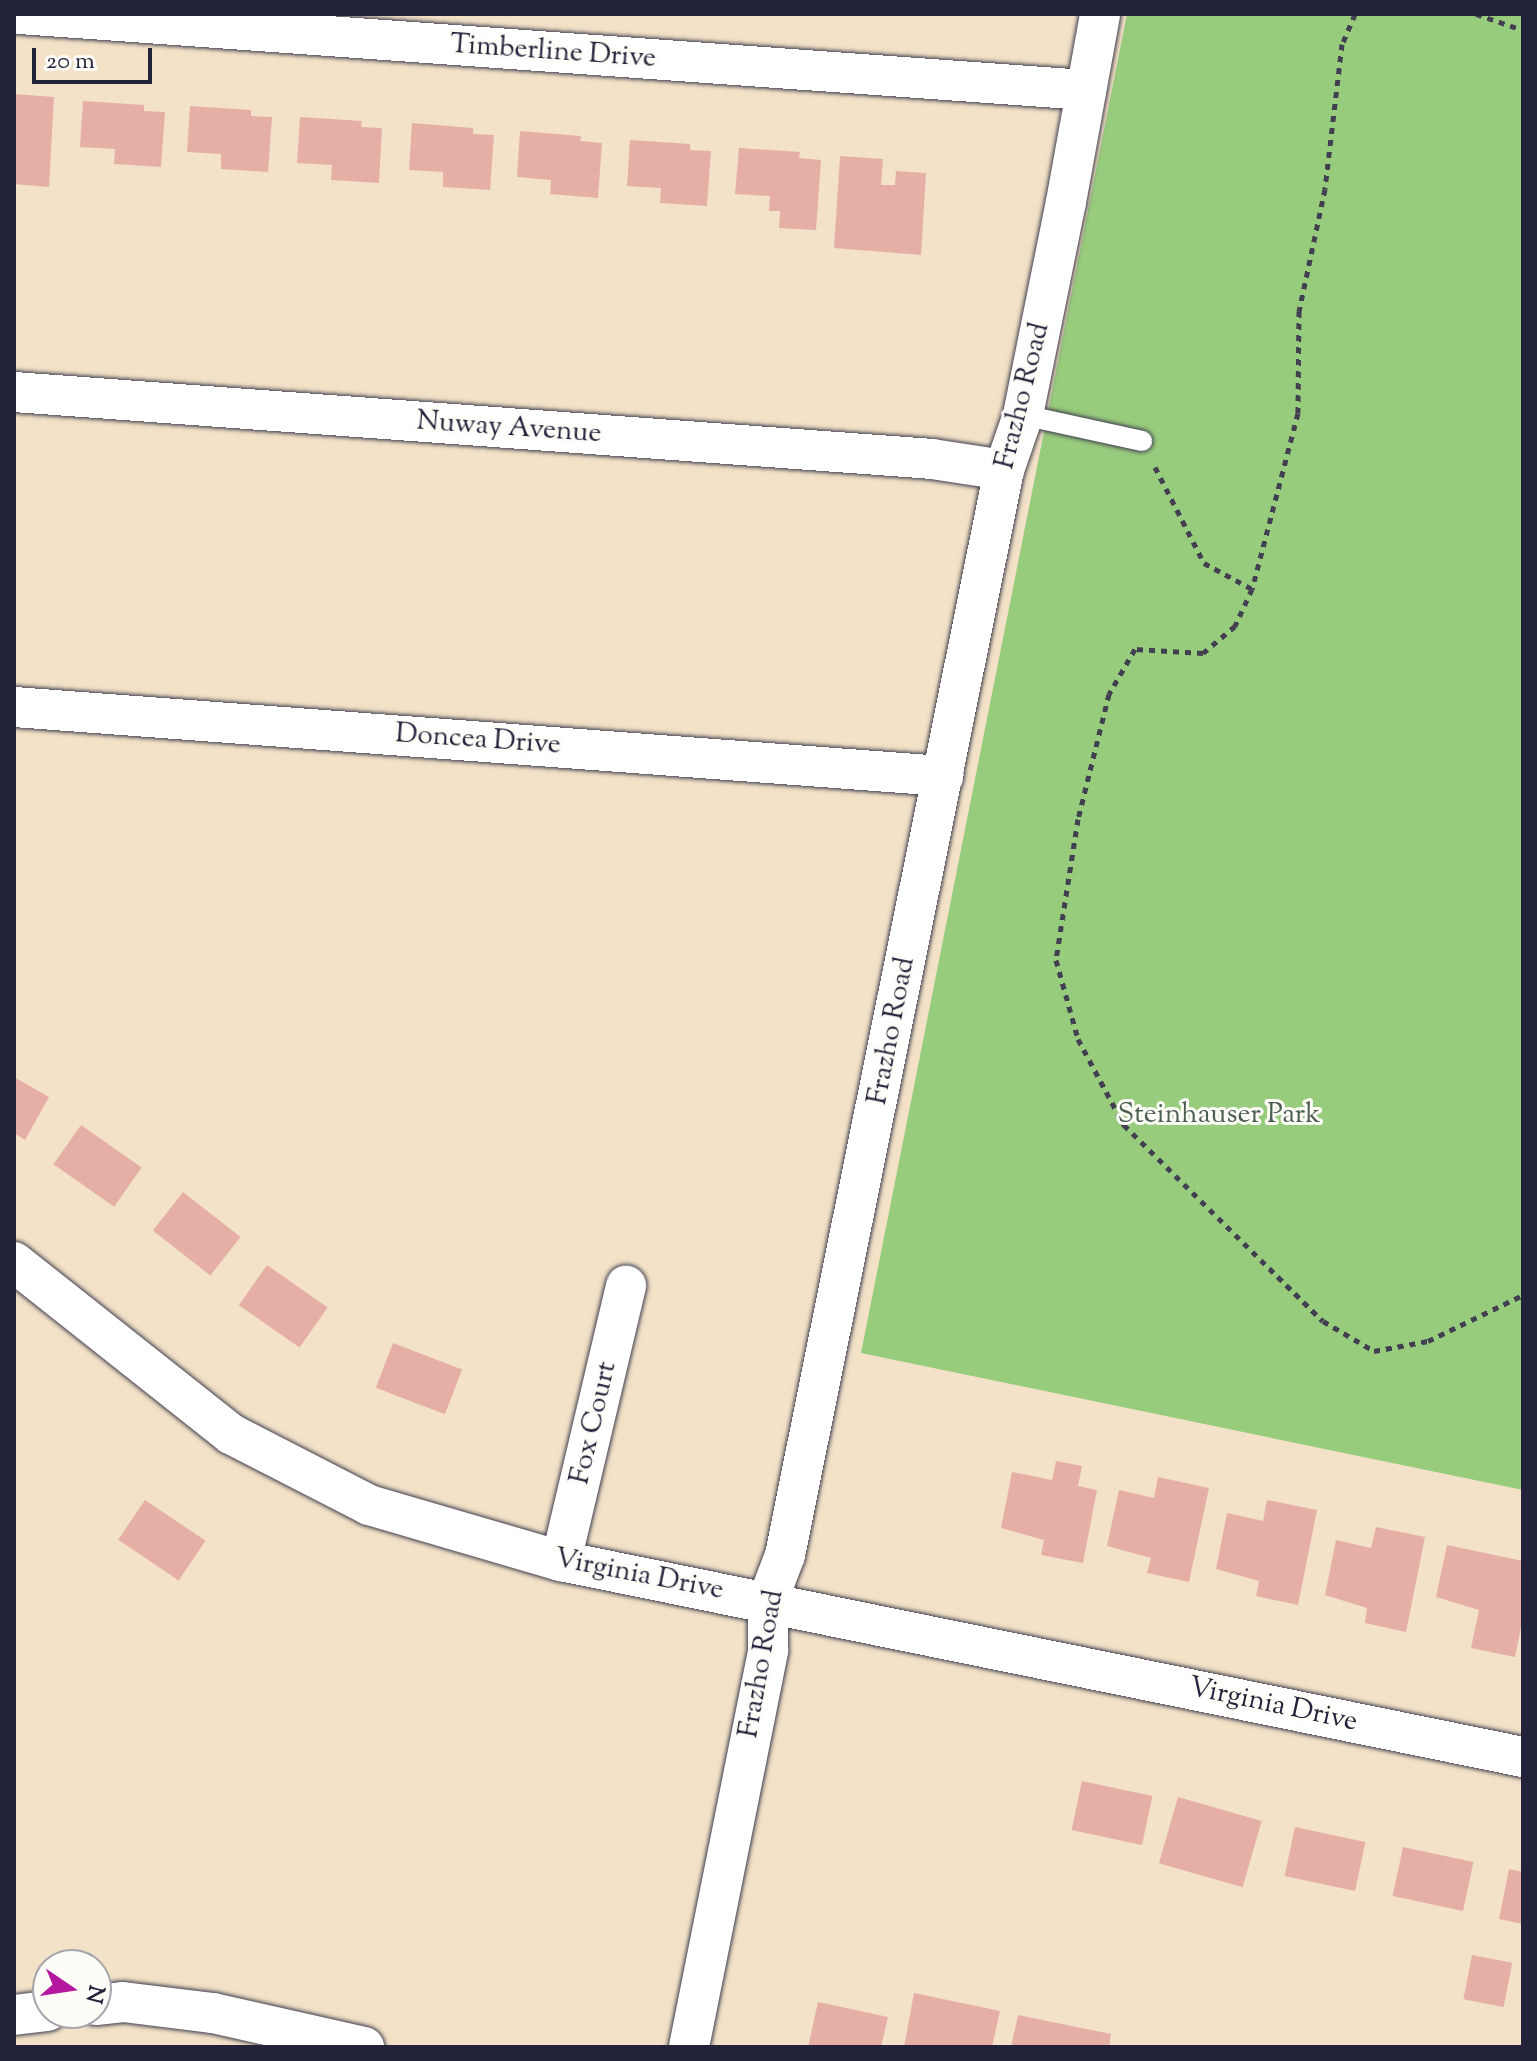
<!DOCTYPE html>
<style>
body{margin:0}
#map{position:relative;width:1537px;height:2061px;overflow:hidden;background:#f3e2c7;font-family:"Sorts Mill Goudy",serif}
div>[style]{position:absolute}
.green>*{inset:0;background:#98cc7d}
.building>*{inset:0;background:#e6afa6;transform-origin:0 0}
.path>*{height:5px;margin-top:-2.5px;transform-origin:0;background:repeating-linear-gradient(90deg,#413f50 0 6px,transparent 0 12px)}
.roads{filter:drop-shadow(0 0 2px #413f50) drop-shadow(0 0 2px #413f50)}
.service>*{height:20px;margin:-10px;padding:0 10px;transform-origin:10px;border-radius:10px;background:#fff}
.minor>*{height:40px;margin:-20px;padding:0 20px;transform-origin:20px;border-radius:20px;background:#fff}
span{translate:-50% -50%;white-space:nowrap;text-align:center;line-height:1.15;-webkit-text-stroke:6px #fdfcf7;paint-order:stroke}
.street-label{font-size:28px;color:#22223b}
.park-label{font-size:28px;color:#4b5e52}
.frame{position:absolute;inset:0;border:16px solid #22223b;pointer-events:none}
.north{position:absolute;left:32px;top:1949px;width:80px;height:80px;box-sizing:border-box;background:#fdfcf7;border:2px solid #a5a5ac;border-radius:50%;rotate:103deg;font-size:22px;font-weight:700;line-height:32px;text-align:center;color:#22223b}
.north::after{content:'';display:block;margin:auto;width:28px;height:36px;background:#b5179e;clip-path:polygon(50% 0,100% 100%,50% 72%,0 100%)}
.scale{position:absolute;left:32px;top:48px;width:120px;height:36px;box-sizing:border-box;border:4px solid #22223b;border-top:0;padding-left:10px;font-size:24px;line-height:28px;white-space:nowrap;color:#22223b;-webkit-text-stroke:6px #fdfcf7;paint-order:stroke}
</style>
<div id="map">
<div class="green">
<div style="clip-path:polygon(1127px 14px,1523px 14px,1523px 1490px,861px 1353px)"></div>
</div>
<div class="building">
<div style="clip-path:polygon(14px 94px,54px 97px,49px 187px,14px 184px)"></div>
<div style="clip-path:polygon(83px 101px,144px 105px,144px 111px,165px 112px,161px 167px,114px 164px,115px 149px,80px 147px)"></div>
<div style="clip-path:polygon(190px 106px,251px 110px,251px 116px,272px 117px,268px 172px,221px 169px,221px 154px,187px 152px)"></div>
<div style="clip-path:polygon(300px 117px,362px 121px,361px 127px,382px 128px,379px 183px,331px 180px,332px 165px,297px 163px)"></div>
<div style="clip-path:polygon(412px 123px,473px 128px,473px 134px,494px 135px,490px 190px,443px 187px,443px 172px,409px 170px)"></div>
<div style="clip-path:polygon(520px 131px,581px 136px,580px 141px,602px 143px,598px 198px,550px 194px,551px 180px,517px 177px)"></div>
<div style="clip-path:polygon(630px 140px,690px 144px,690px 150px,711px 151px,707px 206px,660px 203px,661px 188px,627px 186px)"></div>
<div style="clip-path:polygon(739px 148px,800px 152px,799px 158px,821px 160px,816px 230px,779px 228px,780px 211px,769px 211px,770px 196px,735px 194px)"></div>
<div style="clip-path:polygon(840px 156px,883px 159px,881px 185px,895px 185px,896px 171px,926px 173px,921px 255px,834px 248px)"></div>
<div style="clip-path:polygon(14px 1077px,49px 1097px,25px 1140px,14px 1133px)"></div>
<div style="left:81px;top:1125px;width:74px;height:48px;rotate:35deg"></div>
<div style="left:183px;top:1192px;width:73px;height:49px;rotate:38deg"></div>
<div style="left:267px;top:1265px;width:74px;height:49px;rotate:35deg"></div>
<div style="left:393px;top:1343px;width:74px;height:48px;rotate:21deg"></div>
<div style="clip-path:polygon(1056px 1461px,1082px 1466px,1078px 1486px,1097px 1490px,1083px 1563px,1041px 1555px,1044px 1540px,1001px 1528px,1012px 1472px,1052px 1480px)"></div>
<div style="clip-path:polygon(1158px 1477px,1209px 1488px,1189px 1582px,1147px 1573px,1151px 1558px,1107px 1546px,1119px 1490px,1154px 1498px)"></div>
<div style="left:145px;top:1500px;width:73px;height:48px;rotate:34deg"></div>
<div style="clip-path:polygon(1267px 1500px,1317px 1510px,1298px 1605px,1256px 1596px,1259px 1581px,1216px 1569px,1227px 1513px,1263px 1521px)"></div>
<div style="clip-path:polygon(1376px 1527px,1425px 1537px,1406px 1632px,1365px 1623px,1367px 1608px,1325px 1595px,1336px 1540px,1371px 1548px)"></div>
<div style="clip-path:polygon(1447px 1545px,1523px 1561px,1523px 1617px,1515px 1657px,1471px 1648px,1479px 1610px,1436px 1597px)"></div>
<div style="left:1082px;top:1781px;width:72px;height:50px;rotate:12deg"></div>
<div style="left:1178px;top:1797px;width:87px;height:69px;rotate:16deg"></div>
<div style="left:1295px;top:1827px;width:72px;height:50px;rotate:12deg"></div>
<div style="left:1403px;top:1847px;width:72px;height:50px;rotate:12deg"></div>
<div style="clip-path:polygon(1509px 1869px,1523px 1872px,1523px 1924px,1499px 1919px)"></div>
<div style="left:1472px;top:1955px;width:41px;height:45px;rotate:11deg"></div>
<div style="clip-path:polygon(914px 1993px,1000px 2011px,992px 2047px,904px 2047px)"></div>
<div style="clip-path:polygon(818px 2002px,888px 2017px,881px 2047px,808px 2047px)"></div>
<div style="clip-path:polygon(1018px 2015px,1111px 2034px,1109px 2047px,1011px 2047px)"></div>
</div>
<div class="path">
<div style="left:1355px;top:14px;width:33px;rotate:113deg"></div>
<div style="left:1342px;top:44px;width:146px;rotate:96.7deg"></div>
<div style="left:1325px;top:189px;width:125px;rotate:102deg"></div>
<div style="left:1299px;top:311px;width:102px;rotate:90.6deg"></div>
<div style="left:1298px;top:413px;width:182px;rotate:104.6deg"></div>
<div style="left:1252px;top:589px;width:41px;rotate:114.7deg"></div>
<div style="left:1235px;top:626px;width:42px;rotate:139.8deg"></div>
<div style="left:1203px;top:653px;width:68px;rotate:-176.6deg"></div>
<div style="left:1135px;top:649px;width:52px;rotate:120deg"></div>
<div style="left:1109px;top:694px;width:129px;rotate:103.9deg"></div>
<div style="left:1078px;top:819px;width:143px;rotate:98.9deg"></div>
<div style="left:1056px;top:960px;width:82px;rotate:74.4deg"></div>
<div style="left:1078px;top:1039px;width:98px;rotate:61.9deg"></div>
<div style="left:1124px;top:1125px;width:279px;rotate:44.6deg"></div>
<div style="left:1323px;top:1321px;width:59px;rotate:30.5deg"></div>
<div style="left:1374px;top:1351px;width:55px;rotate:-10.5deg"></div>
<div style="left:1428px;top:1341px;width:106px;rotate:-25.8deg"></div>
<div style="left:1476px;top:14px;width:50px;rotate:18.8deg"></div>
<div style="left:1155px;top:467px;width:108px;rotate:63deg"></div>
<div style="left:1204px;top:563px;width:55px;rotate:28.4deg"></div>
</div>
<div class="roads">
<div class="service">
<div style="left:1023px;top:415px;width:122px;rotate:12.3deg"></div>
</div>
<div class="minor">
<div style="left:20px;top:14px;width:1069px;rotate:4.08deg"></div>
<div style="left:14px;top:392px;width:920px;rotate:4.17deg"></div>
<div style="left:932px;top:459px;width:73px;rotate:8.7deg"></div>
<div style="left:14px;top:707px;width:932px;rotate:4.25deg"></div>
<div style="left:14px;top:1262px;width:277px;rotate:38.4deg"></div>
<div style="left:231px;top:1434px;width:155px;rotate:27.2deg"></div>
<div style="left:369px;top:1505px;width:200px;rotate:16.3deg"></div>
<div style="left:561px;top:1561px;width:982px;rotate:11.52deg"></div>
<div style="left:561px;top:1561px;width:283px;rotate:-76.7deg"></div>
<div style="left:96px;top:2005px;width:27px;rotate:-6deg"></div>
<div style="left:123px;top:2002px;width:91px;rotate:7deg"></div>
<div style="left:213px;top:2013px;width:155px;rotate:12.7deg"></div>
<div style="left:14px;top:2015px;width:34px;rotate:-7deg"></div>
<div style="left:689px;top:2047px;width:405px;rotate:-78.7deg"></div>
<div style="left:768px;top:1650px;width:50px;rotate:-90deg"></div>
<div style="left:768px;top:1600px;width:48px;rotate:-69.3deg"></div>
<div style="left:785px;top:1555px;width:1107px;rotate:-78.59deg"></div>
<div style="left:1004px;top:470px;width:58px;rotate:-70.9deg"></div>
<div style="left:1023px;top:415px;width:217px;rotate:-78.6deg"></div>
<div style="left:1066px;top:202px;width:191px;rotate:-79.7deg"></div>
</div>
</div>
<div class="street-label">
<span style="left:553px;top:52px;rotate:4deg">Timberline Drive</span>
<span style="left:1023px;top:396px;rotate:-76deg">Frazho Road</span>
<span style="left:509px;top:428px;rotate:4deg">Nuway Avenue</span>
<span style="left:478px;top:740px;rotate:4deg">Doncea Drive</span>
<span style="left:892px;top:1031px;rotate:-79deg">Frazho Road</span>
<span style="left:594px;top:1423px;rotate:-77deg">Fox Court</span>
<span style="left:639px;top:1575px;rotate:11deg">Virginia Drive</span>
<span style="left:762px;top:1664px;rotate:-80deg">Frazho Road</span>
<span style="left:1273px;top:1705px;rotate:12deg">Virginia Drive</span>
</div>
<div class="park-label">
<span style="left:1219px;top:1115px">Steinhauser Park</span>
</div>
<div class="frame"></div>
<div class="north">N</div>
<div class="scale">20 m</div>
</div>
